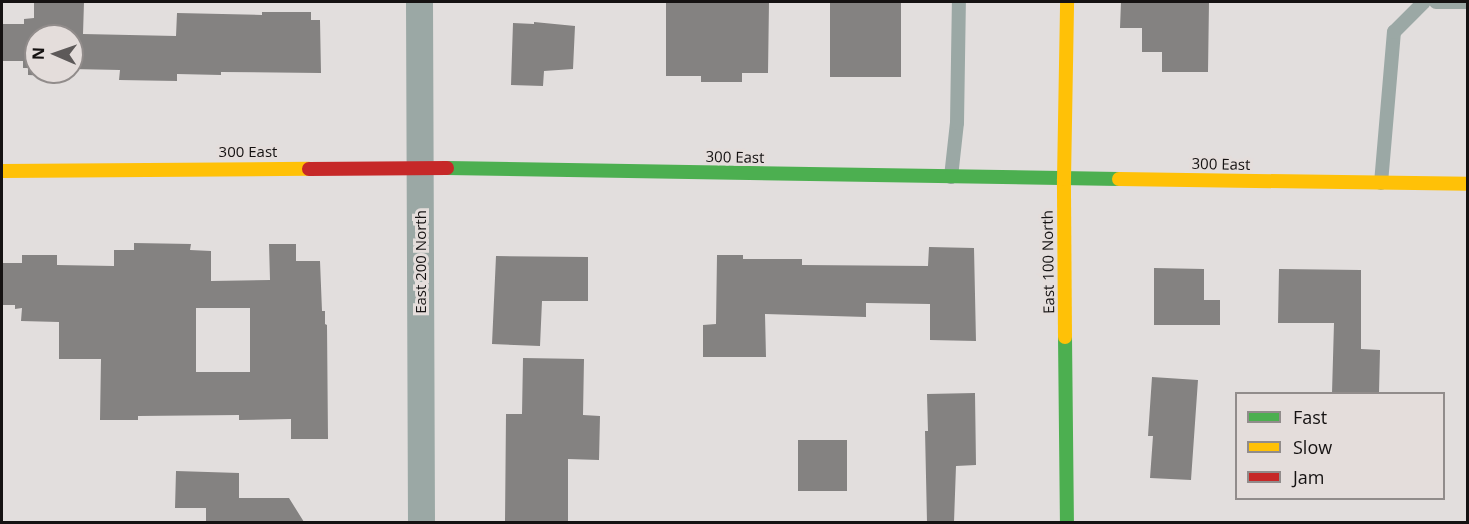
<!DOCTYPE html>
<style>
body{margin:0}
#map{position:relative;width:1469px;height:524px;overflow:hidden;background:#e2dedd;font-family:"Open Sans",sans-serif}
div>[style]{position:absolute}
.building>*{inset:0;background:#848281;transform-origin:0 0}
.lane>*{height:14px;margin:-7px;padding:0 7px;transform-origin:7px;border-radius:7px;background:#9ba8a5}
.street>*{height:27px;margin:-13.5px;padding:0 13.5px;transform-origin:13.5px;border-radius:13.5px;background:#9ba8a5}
.fast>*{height:14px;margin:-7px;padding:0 7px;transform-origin:7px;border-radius:7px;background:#4caf50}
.slow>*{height:14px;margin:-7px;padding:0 7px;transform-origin:7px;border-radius:7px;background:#ffc107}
.jam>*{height:14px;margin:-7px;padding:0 7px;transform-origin:7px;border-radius:7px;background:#c62828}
span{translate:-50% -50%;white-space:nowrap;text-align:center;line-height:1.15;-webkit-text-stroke:6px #e4dddb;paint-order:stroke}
.street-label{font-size:15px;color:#151212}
.frame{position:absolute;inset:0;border:3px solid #151212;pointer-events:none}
.legend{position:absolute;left:1235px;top:392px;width:210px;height:108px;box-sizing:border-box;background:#e4dddb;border:2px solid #918c8b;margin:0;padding:8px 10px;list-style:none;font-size:18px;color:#151212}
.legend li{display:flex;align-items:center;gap:12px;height:30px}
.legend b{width:30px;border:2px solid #918c8b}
.north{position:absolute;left:24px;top:24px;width:60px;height:60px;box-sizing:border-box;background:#e4dddb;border:2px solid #918c8b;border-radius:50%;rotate:272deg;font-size:16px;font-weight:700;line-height:24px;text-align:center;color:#151212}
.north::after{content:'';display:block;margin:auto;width:21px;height:27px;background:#5d5959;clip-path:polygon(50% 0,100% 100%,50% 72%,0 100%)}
</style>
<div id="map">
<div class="building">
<div style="clip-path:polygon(34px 2px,84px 2px,83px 34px,176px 36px,177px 13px,262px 15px,262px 12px,311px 12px,311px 20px,320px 20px,321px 73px,221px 72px,221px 75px,177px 74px,177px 81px,119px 80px,120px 70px,72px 69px,72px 36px,36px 36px,36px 72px,54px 72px,54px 76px,28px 75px,28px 68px,23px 68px,23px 61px,2px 61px,2px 24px,24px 24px,24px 19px,34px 18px)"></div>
<div style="clip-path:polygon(666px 2px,769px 2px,768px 73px,742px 73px,742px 82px,701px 82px,701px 76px,666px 76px)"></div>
<div style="left:830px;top:2px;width:71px;height:75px"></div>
<div style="clip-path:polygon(1121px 2px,1209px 2px,1208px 72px,1162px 72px,1162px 52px,1142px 52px,1142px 28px,1120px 28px)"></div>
<div style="clip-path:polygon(534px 22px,575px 26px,573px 69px,544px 71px,543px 86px,511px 85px,513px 23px,534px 24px)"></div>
<div style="clip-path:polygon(evenodd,134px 243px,191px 244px,190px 250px,211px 251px,211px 281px,270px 280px,269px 244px,296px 244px,296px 261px,320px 261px,322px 311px,325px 311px,325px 324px,327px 325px,328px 439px,291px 439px,291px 419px,239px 420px,239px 415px,138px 416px,138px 420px,100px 420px,101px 359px,59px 359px,59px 322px,21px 321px,22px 308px,15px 309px,15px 305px,2px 305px,2px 263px,22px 263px,22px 255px,57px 255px,57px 265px,114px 266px,114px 250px,134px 250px,134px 243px,196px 308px,250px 308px,250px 372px,196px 372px,196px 308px)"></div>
<div style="clip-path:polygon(929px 247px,974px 248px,976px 341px,930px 340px,930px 304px,866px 303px,866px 317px,765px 314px,766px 357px,703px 357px,703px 325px,716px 324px,717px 255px,743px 255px,743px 259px,802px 259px,802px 265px,928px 266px)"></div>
<div style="clip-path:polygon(496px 256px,588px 257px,588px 301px,542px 301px,540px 346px,492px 344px)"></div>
<div style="clip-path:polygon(1154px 268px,1204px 269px,1204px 300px,1220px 300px,1220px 325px,1154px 325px)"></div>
<div style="clip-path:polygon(1279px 269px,1361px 270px,1361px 349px,1380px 350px,1379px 393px,1332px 393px,1334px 323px,1278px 323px)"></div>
<div style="clip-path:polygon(523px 358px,584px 359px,583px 415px,600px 416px,599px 460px,568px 459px,568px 522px,505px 522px,506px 414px,522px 414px)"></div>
<div style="clip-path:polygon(1152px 377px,1198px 380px,1191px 480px,1150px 478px,1153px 436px,1148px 436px)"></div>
<div style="clip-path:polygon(975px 393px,976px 465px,956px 466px,954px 522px,927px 522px,925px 431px,928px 431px,927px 394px)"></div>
<div style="left:798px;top:440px;width:49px;height:51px"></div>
<div style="clip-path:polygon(176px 471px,239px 473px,239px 498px,289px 498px,304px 522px,206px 522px,206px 508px,175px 508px)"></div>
</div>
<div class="lane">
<div style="left:1436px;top:2px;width:32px"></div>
<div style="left:951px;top:177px;width:54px;rotate:-83.7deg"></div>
<div style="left:957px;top:123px;width:121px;rotate:-89.1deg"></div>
<div style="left:1381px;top:183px;width:152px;rotate:-85.1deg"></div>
<div style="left:1394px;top:32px;width:42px;rotate:-45deg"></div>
</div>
<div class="street">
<div style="left:419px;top:2px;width:520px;rotate:89.78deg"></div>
</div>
<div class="fast">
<div style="left:447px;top:168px;width:672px;rotate:0.94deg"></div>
<div style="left:1065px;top:337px;width:185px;rotate:89.4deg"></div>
</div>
<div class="slow">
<div style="left:2px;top:171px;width:307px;rotate:-0.4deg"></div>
<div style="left:1119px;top:179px;width:349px;rotate:0.8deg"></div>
<div style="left:1065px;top:337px;width:158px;rotate:-90.4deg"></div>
<div style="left:1064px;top:179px;width:177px;rotate:-89deg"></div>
</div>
<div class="jam">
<div style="left:309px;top:169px;width:138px;rotate:-0.4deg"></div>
</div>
<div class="street-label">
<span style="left:248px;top:152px">300 East</span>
<span style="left:735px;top:157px;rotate:1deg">300 East</span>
<span style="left:1221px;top:164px;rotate:1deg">300 East</span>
<span style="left:421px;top:262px;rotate:-90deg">East 200 North</span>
<span style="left:1048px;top:262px;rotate:-91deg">East 100 North</span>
</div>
<div class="frame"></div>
<ul class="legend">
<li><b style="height:8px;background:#4caf50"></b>Fast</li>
<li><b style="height:8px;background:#ffc107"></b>Slow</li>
<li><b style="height:8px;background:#c62828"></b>Jam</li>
</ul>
<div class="north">N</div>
</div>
